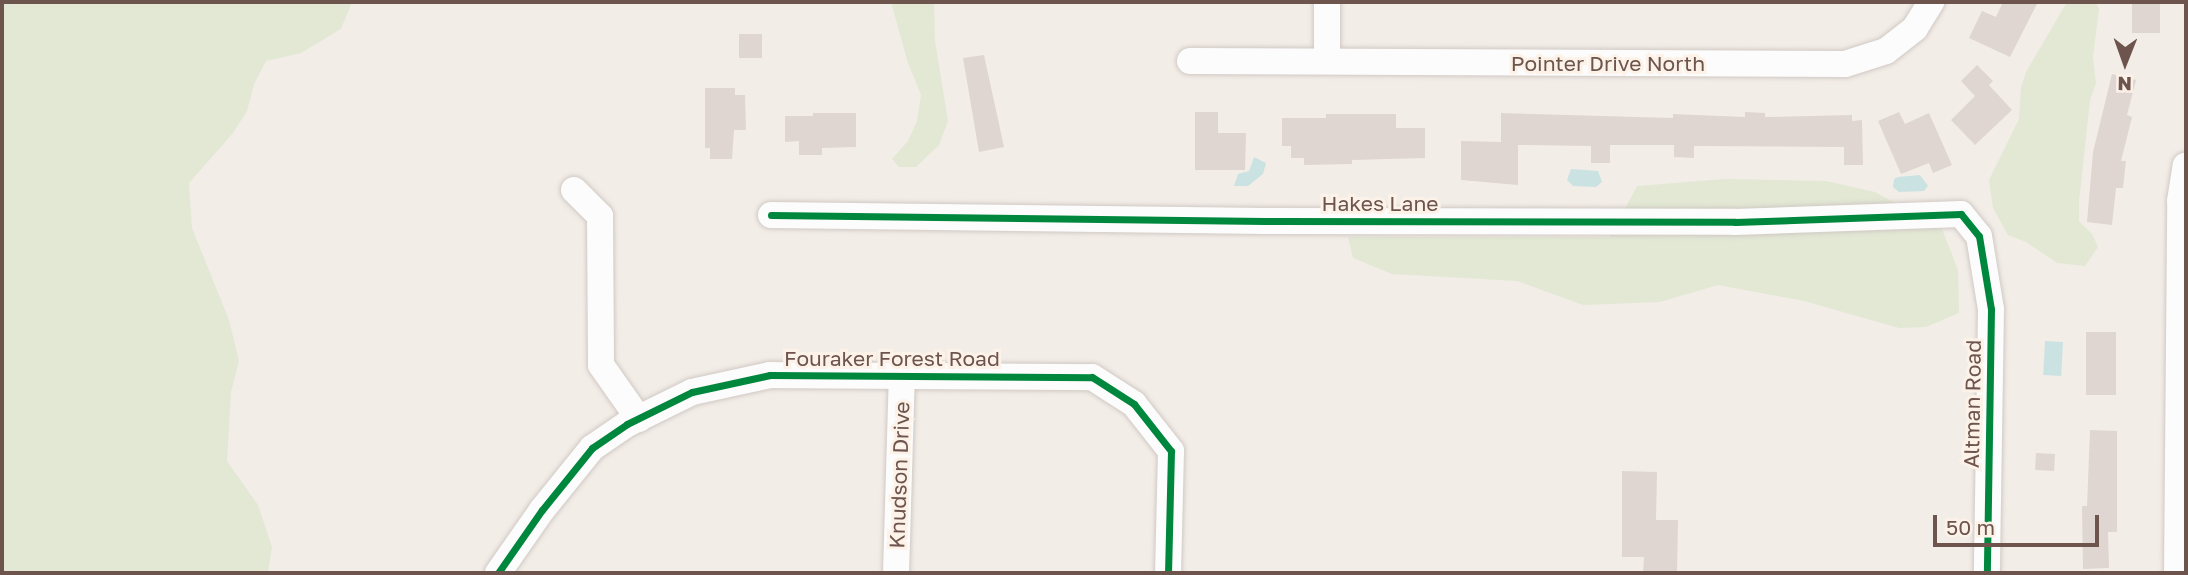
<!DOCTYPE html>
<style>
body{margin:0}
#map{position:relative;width:2188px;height:575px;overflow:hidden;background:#f3ede8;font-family:"Golos Text",sans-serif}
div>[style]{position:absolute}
.green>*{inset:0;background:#e2e8d4}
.water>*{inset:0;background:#cbe2e2;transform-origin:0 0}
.building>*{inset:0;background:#dfd5d1;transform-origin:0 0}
.roads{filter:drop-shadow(0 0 2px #d0c9c4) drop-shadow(0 0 2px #d0c9c4)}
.street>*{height:26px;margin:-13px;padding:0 13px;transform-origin:13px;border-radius:13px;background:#fdfcfc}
.cycleway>*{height:7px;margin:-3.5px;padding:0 3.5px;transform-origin:3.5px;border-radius:3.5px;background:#00873e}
span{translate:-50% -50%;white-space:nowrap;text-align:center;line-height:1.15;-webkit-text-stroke:6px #fcf2e8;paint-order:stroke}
.street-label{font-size:21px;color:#6d544d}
.frame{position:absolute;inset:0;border:4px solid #6d544d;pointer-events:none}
.north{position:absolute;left:2090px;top:28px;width:70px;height:70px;-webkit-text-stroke:5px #fcf2e8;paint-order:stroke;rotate:181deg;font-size:19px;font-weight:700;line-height:28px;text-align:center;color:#6d544d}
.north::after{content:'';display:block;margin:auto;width:24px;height:32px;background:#6d544d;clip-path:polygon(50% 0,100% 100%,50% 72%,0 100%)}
.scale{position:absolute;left:1933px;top:515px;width:166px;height:32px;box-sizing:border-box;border:4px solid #6d544d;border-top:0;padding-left:9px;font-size:21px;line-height:24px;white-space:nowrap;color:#6d544d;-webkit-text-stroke:5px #fcf2e8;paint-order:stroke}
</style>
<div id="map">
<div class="green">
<div style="clip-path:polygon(2px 2px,352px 2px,341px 29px,301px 53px,266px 61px,254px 84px,247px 111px,233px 133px,189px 183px,192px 228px,229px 320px,239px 361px,231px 392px,227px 461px,258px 505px,272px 547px,268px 573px,2px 573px)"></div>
<div style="clip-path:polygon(891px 2px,934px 2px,935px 41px,948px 121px,939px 145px,916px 167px,899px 167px,892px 159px,908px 141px,917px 121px,921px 95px,908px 63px)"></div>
<div style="clip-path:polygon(2067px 2px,2096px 2px,2099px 9px,2093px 57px,2096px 83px,2090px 100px,2079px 202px,2079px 221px,2092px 234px,2098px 247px,2085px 266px,2057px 263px,2026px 242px,2008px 235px,1993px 208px,1989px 180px,2019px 119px,2021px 88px,2026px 72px)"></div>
<div style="clip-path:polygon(1725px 179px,1826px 181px,1875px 192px,1942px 229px,1958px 270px,1959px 313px,1926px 327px,1899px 328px,1804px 301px,1718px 285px,1660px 302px,1583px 305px,1517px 281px,1392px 274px,1353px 258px,1348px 237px,1610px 237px,1637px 186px)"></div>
</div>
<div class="water">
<div style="clip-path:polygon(1254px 157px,1266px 163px,1263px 174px,1248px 186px,1234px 186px,1238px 174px,1249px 171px)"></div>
<div style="clip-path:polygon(1571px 169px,1598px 171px,1602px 182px,1596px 187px,1573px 186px,1567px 180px)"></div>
<div style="clip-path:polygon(1920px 175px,1928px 186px,1924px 191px,1899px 192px,1893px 187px,1894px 179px,1898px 177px)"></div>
<div style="left:2045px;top:341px;width:18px;height:34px;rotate:3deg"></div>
</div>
<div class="building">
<div style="clip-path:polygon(2003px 2px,2038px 2px,2010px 57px,1969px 38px,1982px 11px,1996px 17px)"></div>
<div style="left:2132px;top:2px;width:28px;height:31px"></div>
<div style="left:739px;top:34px;width:23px;height:24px"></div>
<div style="clip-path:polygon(984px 55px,1004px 147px,979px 152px,963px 58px)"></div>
<div style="clip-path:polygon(1977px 65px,1993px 81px,1989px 85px,2012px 110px,1975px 145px,1951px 120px,1975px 96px,1961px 81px)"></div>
<div style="clip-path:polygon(2112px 74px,2136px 80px,2127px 115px,2132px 117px,2121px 161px,2126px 161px,2123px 188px,2116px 188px,2112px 225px,2087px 222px,2093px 152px)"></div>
<div style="clip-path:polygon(705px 88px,735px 88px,735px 95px,745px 95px,746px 130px,734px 130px,732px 159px,710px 159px,710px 148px,705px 148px)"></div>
<div style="clip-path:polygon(1195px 112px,1218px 112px,1218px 133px,1246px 133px,1245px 170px,1195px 170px)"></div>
<div style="clip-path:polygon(1745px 112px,1765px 113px,1765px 117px,1852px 115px,1852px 121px,1862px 120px,1863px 165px,1844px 165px,1844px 147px,1694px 146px,1694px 158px,1674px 157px,1674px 145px,1610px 145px,1610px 163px,1591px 163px,1591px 146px,1518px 145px,1518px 185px,1461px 180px,1461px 141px,1501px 142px,1501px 113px,1673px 118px,1673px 114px,1745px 117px)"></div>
<div style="clip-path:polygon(1899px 112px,1905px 124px,1929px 113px,1952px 165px,1933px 173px,1929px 163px,1901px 174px,1878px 121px)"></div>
<div style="clip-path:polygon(813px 113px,856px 113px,856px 147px,822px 148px,822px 155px,799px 155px,799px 141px,785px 142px,785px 116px,813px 116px)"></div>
<div style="clip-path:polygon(1326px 114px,1396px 114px,1396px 128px,1425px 128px,1425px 158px,1352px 160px,1352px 164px,1304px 165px,1304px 158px,1291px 158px,1291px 146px,1282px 146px,1282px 118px,1326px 118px)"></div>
<div style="left:2086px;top:332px;width:30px;height:63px"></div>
<div style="clip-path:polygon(2090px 430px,2117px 431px,2117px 532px,2108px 532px,2109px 568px,2083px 569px,2082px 506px,2087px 506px)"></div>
<div style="left:2036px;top:453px;width:19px;height:17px;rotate:3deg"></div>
<div style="clip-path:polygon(1622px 471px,1657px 472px,1656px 520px,1678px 520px,1677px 573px,1643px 573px,1644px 557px,1622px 557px)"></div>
</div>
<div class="roads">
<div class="street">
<div style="left:1327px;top:2px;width:59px;rotate:90deg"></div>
<div style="left:1190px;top:61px;width:655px;rotate:0.26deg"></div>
<div style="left:1845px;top:64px;width:43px;rotate:-17.6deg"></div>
<div style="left:1886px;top:51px;width:37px;rotate:-38deg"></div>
<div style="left:1915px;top:28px;width:31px;rotate:-58deg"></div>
<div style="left:574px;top:190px;width:37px;rotate:45deg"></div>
<div style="left:600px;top:216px;width:149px;rotate:89.6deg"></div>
<div style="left:601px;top:365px;width:66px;rotate:54.9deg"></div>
<div style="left:771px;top:215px;width:494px;rotate:0.7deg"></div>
<div style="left:1265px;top:221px;width:470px;rotate:0.1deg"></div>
<div style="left:1735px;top:222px;width:226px;rotate:-2deg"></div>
<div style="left:1961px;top:214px;width:28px;rotate:51deg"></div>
<div style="left:1979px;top:236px;width:74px;rotate:80.7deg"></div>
<div style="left:1991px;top:309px;width:264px;rotate:90.9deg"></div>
<div style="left:498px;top:573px;width:77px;rotate:-55.1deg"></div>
<div style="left:542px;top:510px;width:80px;rotate:-51.1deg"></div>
<div style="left:592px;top:448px;width:42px;rotate:-34.4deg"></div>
<div style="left:627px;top:424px;width:72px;rotate:-26.2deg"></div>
<div style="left:692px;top:392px;width:80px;rotate:-12.3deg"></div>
<div style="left:770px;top:375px;width:322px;rotate:0.4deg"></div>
<div style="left:1092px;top:377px;width:50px;rotate:32.7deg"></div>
<div style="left:1134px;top:404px;width:60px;rotate:51.8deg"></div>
<div style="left:1171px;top:451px;width:122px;rotate:91.4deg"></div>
<div style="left:896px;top:573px;width:197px;rotate:-88.3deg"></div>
<div style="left:2177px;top:573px;width:372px;rotate:-89.5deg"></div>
<div style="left:2180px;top:201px;width:36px;rotate:-81deg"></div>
</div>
</div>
<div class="cycleway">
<div style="left:771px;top:215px;width:494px;rotate:0.7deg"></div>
<div style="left:1265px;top:221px;width:470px;rotate:0.1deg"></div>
<div style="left:1735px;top:222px;width:226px;rotate:-2deg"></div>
<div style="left:1961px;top:214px;width:28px;rotate:51deg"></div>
<div style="left:1979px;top:236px;width:74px;rotate:80.7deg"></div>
<div style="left:1991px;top:309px;width:264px;rotate:90.9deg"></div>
<div style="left:498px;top:573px;width:77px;rotate:-55.1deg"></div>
<div style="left:542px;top:510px;width:80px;rotate:-51.1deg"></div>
<div style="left:592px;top:448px;width:42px;rotate:-34.4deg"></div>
<div style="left:627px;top:424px;width:72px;rotate:-26.2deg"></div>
<div style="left:692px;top:392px;width:80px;rotate:-12.3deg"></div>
<div style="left:770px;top:375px;width:322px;rotate:0.4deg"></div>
<div style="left:1092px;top:377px;width:50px;rotate:32.7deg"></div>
<div style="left:1134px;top:404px;width:60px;rotate:51.8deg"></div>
<div style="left:1171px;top:451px;width:122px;rotate:91.4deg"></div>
</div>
<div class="street-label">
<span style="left:1608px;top:63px">Pointer Drive North</span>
<span style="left:1380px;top:203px">Hakes Lane</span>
<span style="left:892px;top:358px">Fouraker Forest Road</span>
<span style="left:1972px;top:404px;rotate:-89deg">Altman Road</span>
<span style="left:899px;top:475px;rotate:-88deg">Knudson Drive</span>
</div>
<div class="frame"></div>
<div class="north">N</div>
<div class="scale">50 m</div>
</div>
